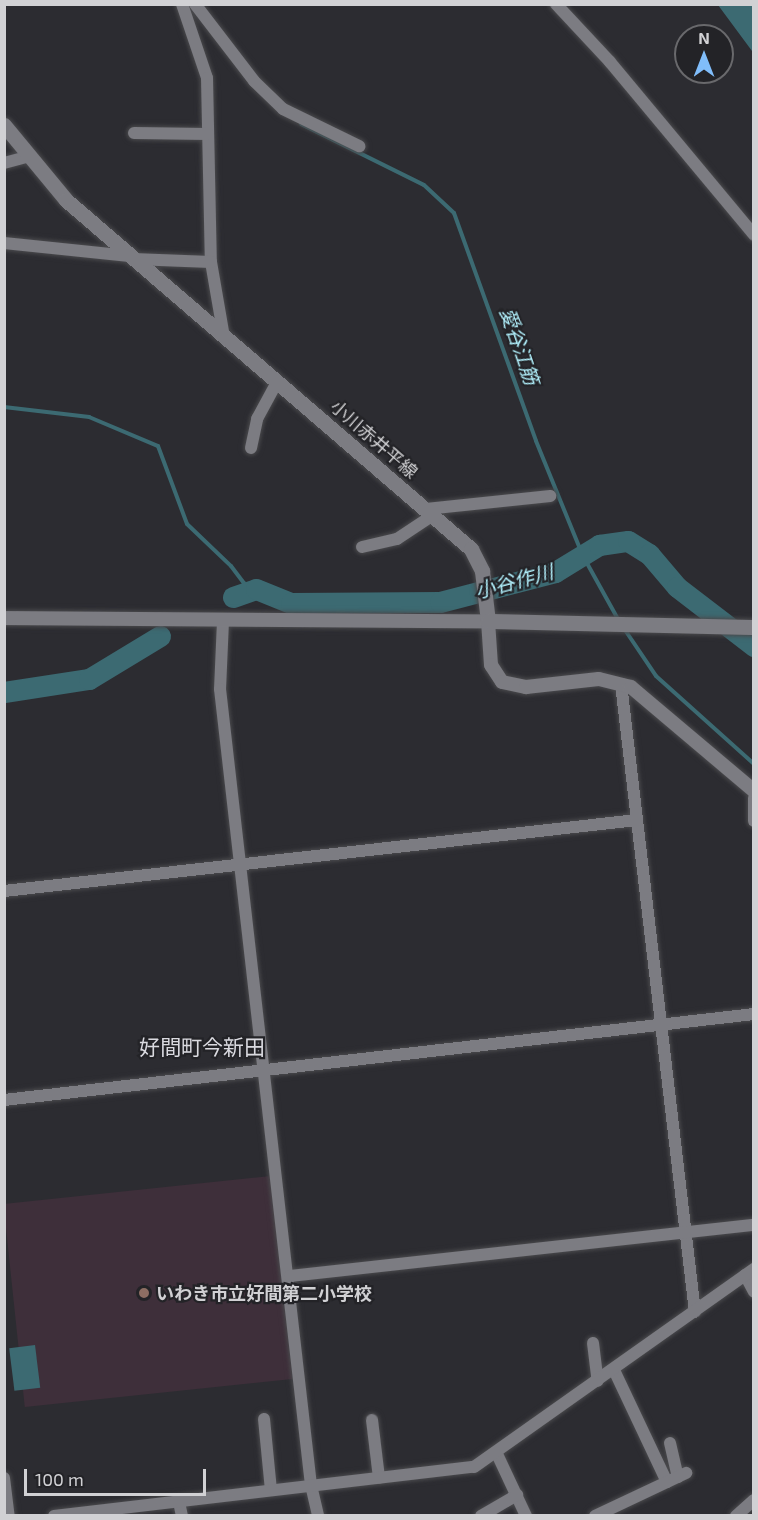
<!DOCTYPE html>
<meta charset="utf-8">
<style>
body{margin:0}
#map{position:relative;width:758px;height:1520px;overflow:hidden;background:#2c2c31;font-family:"Exo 2","Noto Sans JP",sans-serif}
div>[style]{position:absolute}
.education>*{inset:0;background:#3e2f3a;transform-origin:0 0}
.water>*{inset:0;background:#3c6a72;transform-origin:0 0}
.stream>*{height:4px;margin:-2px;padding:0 2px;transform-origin:2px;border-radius:2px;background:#3c6a72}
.river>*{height:21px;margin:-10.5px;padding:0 10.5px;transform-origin:10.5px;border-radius:10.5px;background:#3c6a72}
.roads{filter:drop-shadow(0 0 2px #4a4a4d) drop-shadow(0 0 2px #4a4a4d)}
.minor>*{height:12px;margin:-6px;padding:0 6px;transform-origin:6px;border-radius:6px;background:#7c7c82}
.tertiary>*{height:14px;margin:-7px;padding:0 7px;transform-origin:7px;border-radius:7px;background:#7c7c82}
.secondary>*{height:15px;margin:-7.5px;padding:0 7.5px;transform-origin:7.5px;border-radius:7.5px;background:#7c7c82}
.dots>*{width:16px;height:16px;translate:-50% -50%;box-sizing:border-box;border:3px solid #232327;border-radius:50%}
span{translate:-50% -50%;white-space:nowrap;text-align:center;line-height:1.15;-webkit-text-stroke:4.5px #232327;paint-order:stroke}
.street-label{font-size:18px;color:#d1d1d4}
.poi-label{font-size:18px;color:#d1d1d4;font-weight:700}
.left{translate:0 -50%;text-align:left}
.water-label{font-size:20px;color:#b1f0fc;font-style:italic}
.quarter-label{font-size:21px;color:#dadae0}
.frame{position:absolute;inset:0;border:6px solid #d1d1d4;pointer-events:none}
.north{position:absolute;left:674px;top:24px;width:60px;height:60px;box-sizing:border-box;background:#232327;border:2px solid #69696c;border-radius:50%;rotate:0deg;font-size:16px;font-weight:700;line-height:24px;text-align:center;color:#d1d1d4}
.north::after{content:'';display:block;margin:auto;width:21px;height:27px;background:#80bdfa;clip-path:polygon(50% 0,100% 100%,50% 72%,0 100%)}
.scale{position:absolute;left:24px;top:1469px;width:182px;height:27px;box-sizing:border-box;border:3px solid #d1d1d4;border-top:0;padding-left:8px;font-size:18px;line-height:21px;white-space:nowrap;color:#d1d1d4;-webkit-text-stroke:4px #232327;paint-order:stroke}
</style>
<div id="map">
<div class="education">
<div style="left:271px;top:1176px;width:204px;height:269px;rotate:84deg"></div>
</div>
<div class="water">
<div style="clip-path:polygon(718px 5px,753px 5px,753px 55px,752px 51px)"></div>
<div style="left:35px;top:1345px;width:43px;height:26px;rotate:83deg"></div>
</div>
<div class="stream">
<div style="left:301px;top:124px;width:137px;rotate:26.4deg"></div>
<div style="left:424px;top:185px;width:41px;rotate:43deg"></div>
<div style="left:454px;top:213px;width:242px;rotate:70.2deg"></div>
<div style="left:536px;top:441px;width:124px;rotate:67.8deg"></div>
<div style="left:583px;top:556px;width:74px;rotate:61deg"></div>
<div style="left:4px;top:407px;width:86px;rotate:6.7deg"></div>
<div style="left:89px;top:417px;width:75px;rotate:22.8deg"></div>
<div style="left:158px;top:446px;width:83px;rotate:69.6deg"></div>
<div style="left:187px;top:524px;width:61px;rotate:43.7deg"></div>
<div style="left:231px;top:566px;width:21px;rotate:53deg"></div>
<div style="left:244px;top:583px;width:7px;rotate:98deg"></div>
<div style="left:623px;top:627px;width:59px;rotate:56deg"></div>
<div style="left:656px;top:676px;width:132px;rotate:41.9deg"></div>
</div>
<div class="river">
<div style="left:233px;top:597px;width:24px;rotate:-19deg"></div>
<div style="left:256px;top:589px;width:38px;rotate:22deg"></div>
<div style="left:291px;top:603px;width:149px;rotate:-0.4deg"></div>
<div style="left:440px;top:602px;width:119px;rotate:-14.6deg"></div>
<div style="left:555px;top:572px;width:52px;rotate:-31.5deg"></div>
<div style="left:599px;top:545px;width:29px;rotate:-8deg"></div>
<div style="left:628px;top:541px;width:25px;rotate:32deg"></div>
<div style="left:649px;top:554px;width:43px;rotate:49.7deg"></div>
<div style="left:677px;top:587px;width:97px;rotate:37.5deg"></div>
<div style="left:4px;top:692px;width:86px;rotate:-8.7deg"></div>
<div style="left:89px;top:679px;width:83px;rotate:-31.2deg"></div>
</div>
<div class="roads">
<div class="minor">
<div style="left:182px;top:4px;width:78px;rotate:71.3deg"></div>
<div style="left:207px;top:78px;width:184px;rotate:88.8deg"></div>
<div style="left:211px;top:262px;width:76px;rotate:80.2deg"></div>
<div style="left:195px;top:4px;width:97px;rotate:52.5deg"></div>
<div style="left:254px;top:81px;width:40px;rotate:44deg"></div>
<div style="left:283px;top:109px;width:85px;rotate:26deg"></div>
<div style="left:556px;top:4px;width:79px;rotate:47deg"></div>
<div style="left:610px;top:62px;width:225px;rotate:50.2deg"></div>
<div style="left:134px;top:133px;width:74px;rotate:0.8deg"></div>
<div style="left:4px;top:163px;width:27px;rotate:-15deg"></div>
<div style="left:4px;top:243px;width:126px;rotate:5.9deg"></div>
<div style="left:133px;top:259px;width:78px;rotate:2.2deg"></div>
<div style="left:251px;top:448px;width:30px;rotate:-78deg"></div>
<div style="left:257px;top:419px;width:42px;rotate:-61.6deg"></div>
<div style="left:426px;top:509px;width:125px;rotate:-6deg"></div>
<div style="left:362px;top:547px;width:36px;rotate:-13deg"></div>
<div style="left:397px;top:539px;width:43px;rotate:-33.7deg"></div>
<div style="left:223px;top:621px;width:68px;rotate:92.5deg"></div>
<div style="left:220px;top:689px;width:801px;rotate:83.48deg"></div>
<div style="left:311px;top:1485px;width:32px;rotate:77deg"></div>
<div style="left:621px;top:684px;width:632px;rotate:83.28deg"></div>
<div style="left:754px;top:798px;width:23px;rotate:90deg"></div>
<div style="left:4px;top:891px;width:637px;rotate:-6.4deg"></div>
<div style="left:4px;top:1100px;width:755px;rotate:-6.54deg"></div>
<div style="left:745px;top:1275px;width:19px;rotate:62deg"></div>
<div style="left:290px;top:1276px;width:467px;rotate:-6.3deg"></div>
<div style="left:593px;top:1343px;width:38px;rotate:83deg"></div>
<div style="left:614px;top:1370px;width:124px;rotate:64.7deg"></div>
<div style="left:264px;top:1419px;width:71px;rotate:84.4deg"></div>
<div style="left:372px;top:1420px;width:58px;rotate:83.1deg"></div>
<div style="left:670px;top:1443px;width:35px;rotate:77deg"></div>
<div style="left:497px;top:1454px;width:68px;rotate:64.9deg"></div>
<div style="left:4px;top:1478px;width:38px;rotate:83deg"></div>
<div style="left:179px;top:1502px;width:14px;rotate:78deg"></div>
<div style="left:54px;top:1516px;width:423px;rotate:-6.7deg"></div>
<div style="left:474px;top:1467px;width:343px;rotate:-35.3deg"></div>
<div style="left:481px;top:1516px;width:42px;rotate:-30.3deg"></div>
<div style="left:595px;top:1516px;width:101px;rotate:-25.3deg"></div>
<div style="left:736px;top:1516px;width:24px;rotate:-42deg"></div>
</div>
<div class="tertiary">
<div style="left:4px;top:618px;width:484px;rotate:0.4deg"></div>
<div style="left:488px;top:621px;width:44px;rotate:86.1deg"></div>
<div style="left:491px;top:665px;width:20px;rotate:57deg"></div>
<div style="left:502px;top:682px;width:25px;rotate:12deg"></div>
<div style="left:526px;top:687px;width:73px;rotate:-6.3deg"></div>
<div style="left:599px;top:679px;width:33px;rotate:14deg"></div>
<div style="left:631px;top:687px;width:161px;rotate:40.2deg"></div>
</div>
<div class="secondary">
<div style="left:4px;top:125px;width:97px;rotate:50.4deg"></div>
<div style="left:66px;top:200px;width:535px;rotate:40.75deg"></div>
<div style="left:471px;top:549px;width:25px;rotate:63deg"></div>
<div style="left:482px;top:571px;width:50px;rotate:83.2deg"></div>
<div style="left:488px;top:621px;width:266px;rotate:1.3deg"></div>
</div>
</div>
<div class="dots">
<div style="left:144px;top:1293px;background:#8d6e63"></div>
</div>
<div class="street-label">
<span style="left:374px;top:439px;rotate:41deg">小川赤井平線</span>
</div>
<div class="poi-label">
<span class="left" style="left:156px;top:1293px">いわき市立好間第二小学校</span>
</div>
<div class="water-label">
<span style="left:520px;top:346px;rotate:71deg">愛谷江筋</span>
<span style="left:514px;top:581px;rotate:-15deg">小谷作川</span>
</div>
<div class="quarter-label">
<span style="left:202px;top:1047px">好間町今新田</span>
</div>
<div class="frame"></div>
<div class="north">N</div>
<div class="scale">100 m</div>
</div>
